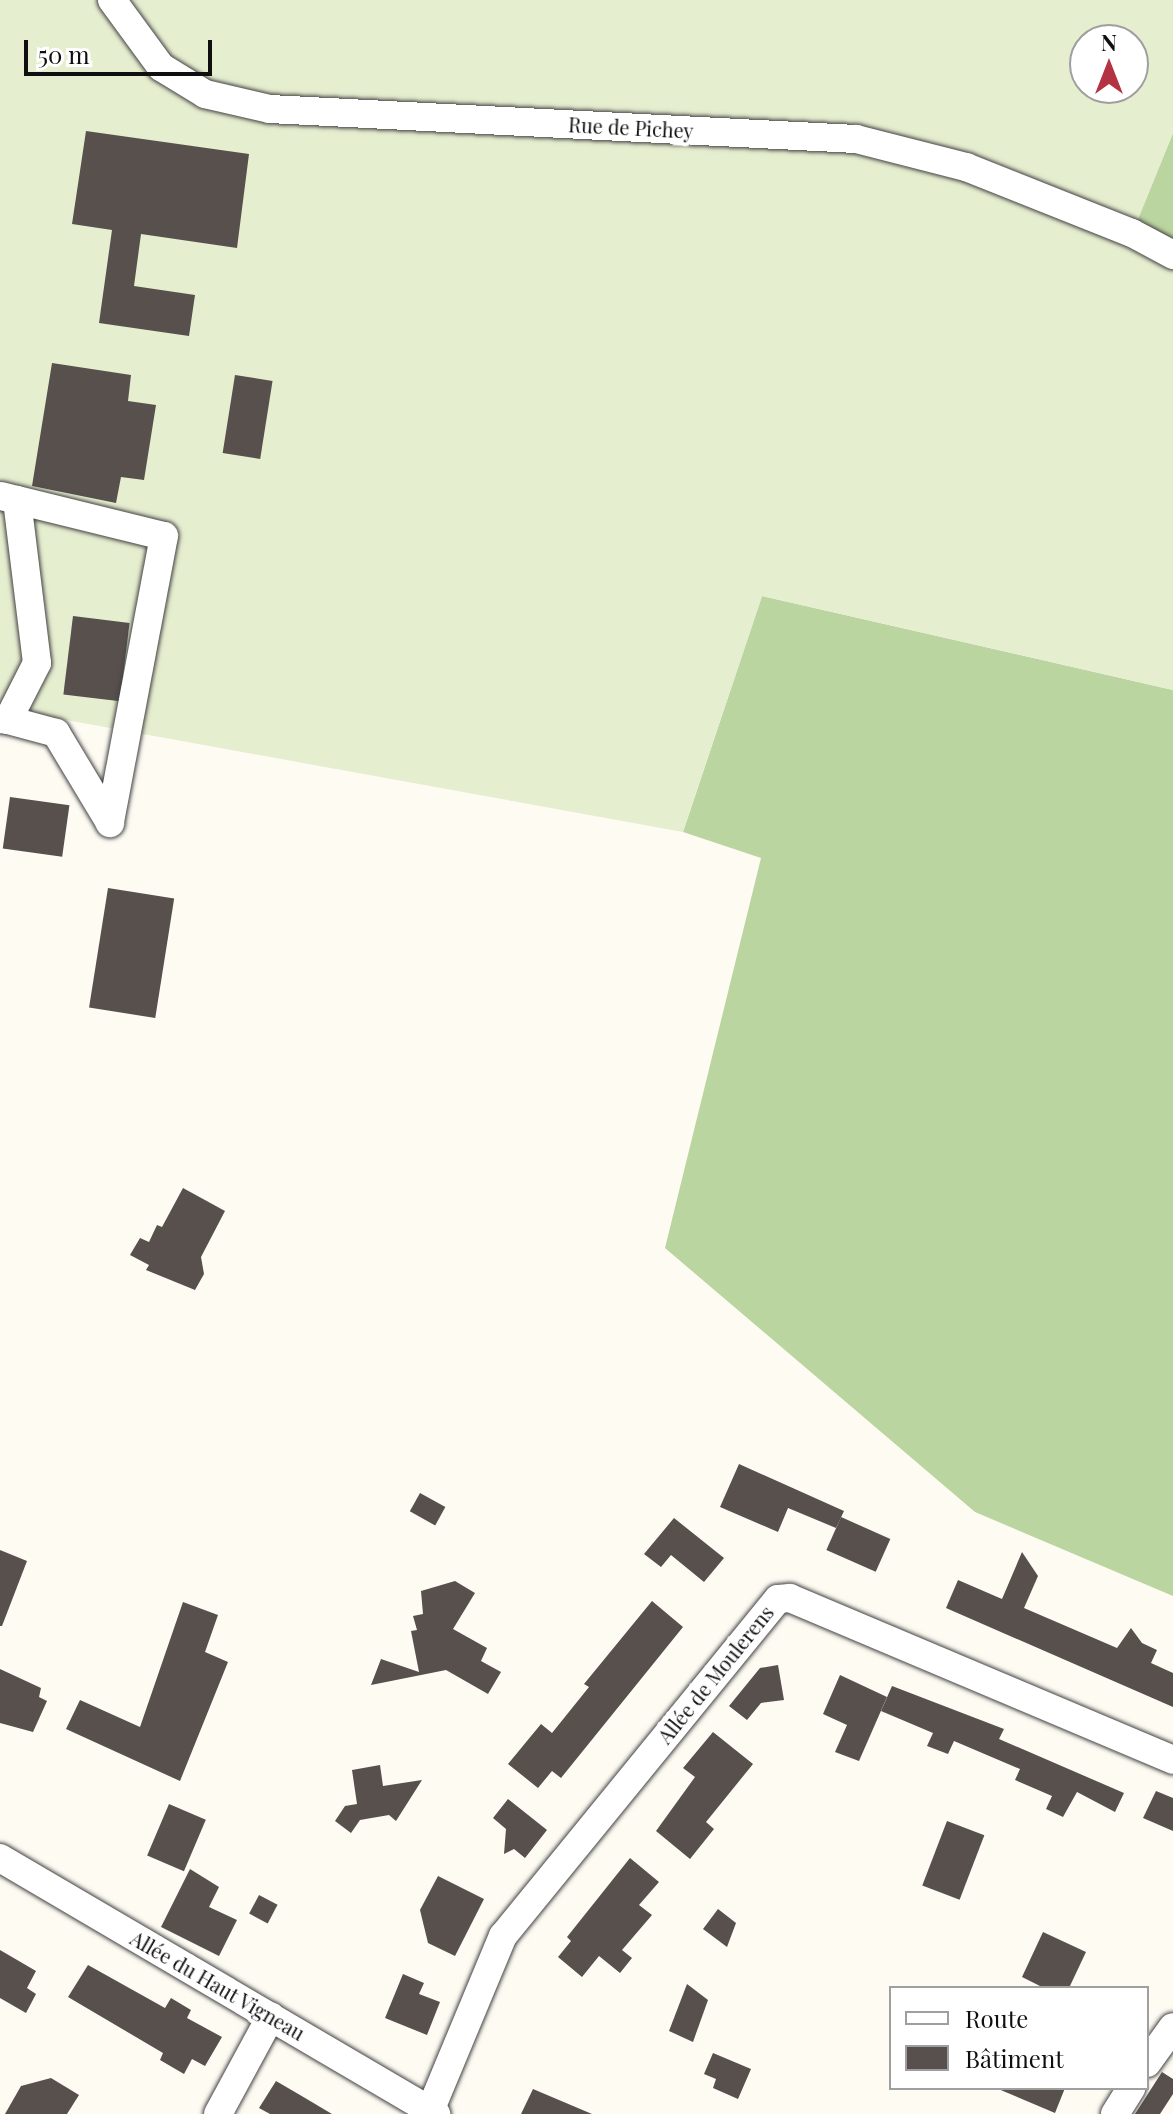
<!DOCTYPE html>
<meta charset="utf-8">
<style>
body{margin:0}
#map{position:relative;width:1173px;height:2114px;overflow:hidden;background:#fefbf3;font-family:"Playfair Display",serif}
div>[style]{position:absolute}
.forest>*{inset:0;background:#bbd5a0}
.pitch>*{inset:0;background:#e6eed0}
.building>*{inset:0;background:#57504d;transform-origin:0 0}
.roads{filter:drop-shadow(0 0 2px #424242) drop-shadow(0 0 2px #424242)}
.minor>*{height:28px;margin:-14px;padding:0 14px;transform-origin:14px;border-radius:14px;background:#fff}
span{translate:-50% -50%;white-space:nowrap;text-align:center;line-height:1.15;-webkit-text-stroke:8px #fff;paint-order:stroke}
.street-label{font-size:20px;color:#0f0f0f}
.legend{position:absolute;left:889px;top:1986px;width:260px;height:104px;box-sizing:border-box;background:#fff;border:2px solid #9f9f9f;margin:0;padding:10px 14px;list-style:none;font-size:24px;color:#0f0f0f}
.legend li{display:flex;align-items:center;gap:16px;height:40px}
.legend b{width:40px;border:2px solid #9f9f9f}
.north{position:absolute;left:1069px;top:24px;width:80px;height:80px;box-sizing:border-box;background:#fff;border:2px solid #9f9f9f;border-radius:50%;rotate:0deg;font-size:22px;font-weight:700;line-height:32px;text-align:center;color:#0f0f0f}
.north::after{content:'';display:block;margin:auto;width:28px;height:36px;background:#b33342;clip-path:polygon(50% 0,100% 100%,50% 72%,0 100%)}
.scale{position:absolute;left:24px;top:40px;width:188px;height:36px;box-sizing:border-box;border:4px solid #0f0f0f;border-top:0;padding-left:10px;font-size:24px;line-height:28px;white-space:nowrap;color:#0f0f0f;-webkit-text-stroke:6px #fff;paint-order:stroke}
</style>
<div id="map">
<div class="forest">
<div style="clip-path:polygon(1173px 133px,1173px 255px,1132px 233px)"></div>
<div style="clip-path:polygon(762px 596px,1173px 690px,1173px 1596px,975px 1512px,665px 1248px,761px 858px,683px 832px)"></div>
</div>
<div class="pitch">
<div style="clip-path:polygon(evenodd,0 0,1173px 0,1173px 133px,1133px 232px,1173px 254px,1173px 690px,762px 596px,683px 832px,0 708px,0 0,1085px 40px,1133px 40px,1133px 88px,1085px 88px,1085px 40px)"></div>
</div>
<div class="building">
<div style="clip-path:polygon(86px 131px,249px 154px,237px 248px,141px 234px,134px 286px,195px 295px,189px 336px,99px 323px,112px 230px,72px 224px)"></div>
<div style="clip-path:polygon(52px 363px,131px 375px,128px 401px,156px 405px,144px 480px,121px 477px,116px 503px,32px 486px)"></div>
<div style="left:235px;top:375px;width:38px;height:79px;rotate:9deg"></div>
<div style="left:73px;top:616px;width:57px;height:79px;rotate:7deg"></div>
<div style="left:10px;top:797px;width:60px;height:52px;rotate:8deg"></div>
<div style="left:108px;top:888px;width:67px;height:121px;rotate:9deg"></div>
<div style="clip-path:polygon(183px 1188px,225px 1211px,201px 1257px,204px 1274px,195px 1290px,146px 1270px,149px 1265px,130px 1255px,140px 1238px,149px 1242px,157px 1225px,162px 1227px)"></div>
<div style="clip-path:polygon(739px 1464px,844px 1511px,836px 1528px,788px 1508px,778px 1532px,720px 1507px)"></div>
<div style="left:420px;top:1493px;width:29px;height:21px;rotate:29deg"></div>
<div style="left:841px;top:1517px;width:54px;height:36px;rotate:24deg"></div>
<div style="clip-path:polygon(674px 1518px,724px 1558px,704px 1582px,671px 1555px,661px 1567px,644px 1554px)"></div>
<div style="clip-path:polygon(0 1550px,27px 1561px,2px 1626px,0 1626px)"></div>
<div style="clip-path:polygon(1022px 1552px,1038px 1576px,1024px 1608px,1117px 1648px,1131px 1628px,1142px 1643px,1157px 1650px,1151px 1663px,1173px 1673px,1173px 1707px,946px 1608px,958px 1580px,1002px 1599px)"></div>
<div style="clip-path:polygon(455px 1581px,475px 1593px,453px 1629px,487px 1648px,481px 1661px,501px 1672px,488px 1694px,446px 1670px,371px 1685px,381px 1659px,419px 1672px,411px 1631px,417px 1630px,413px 1616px,423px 1614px,421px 1591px)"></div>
<div style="clip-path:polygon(652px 1601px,683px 1627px,561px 1778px,552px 1771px,538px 1788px,508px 1764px,541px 1724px,552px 1733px,589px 1687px,584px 1684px)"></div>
<div style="clip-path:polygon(183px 1602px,218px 1615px,205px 1652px,228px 1662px,180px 1781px,66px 1729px,80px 1700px,140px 1727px)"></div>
<div style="clip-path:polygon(778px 1665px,784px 1700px,761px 1703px,747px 1720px,729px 1706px,760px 1668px)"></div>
<div style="clip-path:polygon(0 1669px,41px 1688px,39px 1697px,47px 1701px,33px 1732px,0 1723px)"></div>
<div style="clip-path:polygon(840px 1675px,887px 1697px,859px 1761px,835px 1752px,847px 1725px,823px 1714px)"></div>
<div style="clip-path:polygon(892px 1686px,1004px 1729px,999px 1739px,1124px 1793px,1115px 1812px,1077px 1792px,1063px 1817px,1046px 1809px,1052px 1796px,1015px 1780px,1020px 1769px,954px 1741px,948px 1754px,927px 1746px,933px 1733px,881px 1711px)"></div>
<div style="clip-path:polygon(713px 1732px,753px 1764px,706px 1822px,714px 1829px,690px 1859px,656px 1831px,695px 1777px,683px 1768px)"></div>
<div style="clip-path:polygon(380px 1765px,383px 1786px,422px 1780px,396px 1821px,389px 1815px,360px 1820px,351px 1833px,335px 1821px,345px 1806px,357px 1804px,352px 1770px)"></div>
<div style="clip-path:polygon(1156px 1791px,1173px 1798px,1173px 1831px,1143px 1818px)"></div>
<div style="clip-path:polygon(508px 1799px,547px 1830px,525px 1858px,514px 1849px,504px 1854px,506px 1829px,493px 1818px)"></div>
<div style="left:169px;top:1804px;width:40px;height:56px;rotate:23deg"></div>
<div style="left:947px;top:1821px;width:40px;height:69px;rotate:21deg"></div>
<div style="clip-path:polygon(630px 1858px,659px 1882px,639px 1905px,652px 1915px,622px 1950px,632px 1958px,620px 1973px,599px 1956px,582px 1977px,558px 1957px,571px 1941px,567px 1937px)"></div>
<div style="clip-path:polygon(190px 1869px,219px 1887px,209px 1907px,237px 1920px,219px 1956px,161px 1927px)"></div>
<div style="clip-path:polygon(438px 1876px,484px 1899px,455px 1956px,428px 1943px,420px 1910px)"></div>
<div style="left:259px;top:1895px;width:21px;height:21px;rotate:28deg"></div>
<div style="clip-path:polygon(718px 1909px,736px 1923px,727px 1947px,703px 1929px)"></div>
<div style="clip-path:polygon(1043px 1932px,1086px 1952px,1069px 1988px,1044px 1988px,1022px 1977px)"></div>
<div style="clip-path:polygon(0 1950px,36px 1971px,27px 1988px,36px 1994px,26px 2013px,0 1998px)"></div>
<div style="clip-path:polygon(88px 1965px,165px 2008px,171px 1998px,191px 2010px,187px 2018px,222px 2037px,205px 2066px,192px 2059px,184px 2074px,160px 2060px,163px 2053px,68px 1997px)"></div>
<div style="clip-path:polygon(403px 1974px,424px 1983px,419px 1994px,440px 2002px,427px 2035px,385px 2018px)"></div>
<div style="clip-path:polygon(687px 1984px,708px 2000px,693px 2042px,669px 2031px)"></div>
<div style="clip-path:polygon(713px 2053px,751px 2069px,738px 2099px,713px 2088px,716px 2079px,704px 2074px)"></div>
<div style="clip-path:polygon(1162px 2072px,1173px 2079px,1173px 2094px,1160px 2114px,1135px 2114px)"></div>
<div style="clip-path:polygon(51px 2078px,79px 2095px,67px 2114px,5px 2114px,21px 2086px)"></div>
<div style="clip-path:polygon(276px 2081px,300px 2095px,332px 2114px,270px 2114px,259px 2108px)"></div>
<div style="clip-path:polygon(996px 2088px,1065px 2088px,1055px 2113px)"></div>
<div style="clip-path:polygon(533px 2089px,592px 2114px,521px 2114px)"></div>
</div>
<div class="roads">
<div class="minor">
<div style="left:112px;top:0;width:83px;rotate:53.8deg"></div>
<div style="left:161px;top:67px;width:52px;rotate:31.5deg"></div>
<div style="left:205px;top:94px;width:67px;rotate:13deg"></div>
<div style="left:270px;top:109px;width:587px;rotate:2.93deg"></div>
<div style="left:856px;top:139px;width:114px;rotate:14.3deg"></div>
<div style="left:966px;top:167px;width:179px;rotate:21.7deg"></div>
<div style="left:1132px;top:233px;width:47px;rotate:28.2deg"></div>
<div style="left:17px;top:500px;width:151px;rotate:13.8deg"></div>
<div style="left:164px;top:536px;width:292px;rotate:100.7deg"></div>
<div style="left:0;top:719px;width:8px;rotate:7deg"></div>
<div style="left:8px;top:720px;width:64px;rotate:-63deg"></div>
<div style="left:37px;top:663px;width:164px;rotate:-97deg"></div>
<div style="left:17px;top:500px;width:16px;rotate:-166deg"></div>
<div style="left:8px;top:720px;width:50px;rotate:15.2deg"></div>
<div style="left:56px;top:733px;width:105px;rotate:59deg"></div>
<div style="left:0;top:1858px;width:506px;rotate:30.42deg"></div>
<div style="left:1147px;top:2063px;width:44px;rotate:-54.2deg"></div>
<div style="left:430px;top:2111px;width:190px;rotate:-67.4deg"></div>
<div style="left:503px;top:1936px;width:435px;rotate:-50.8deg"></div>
<div style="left:778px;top:1599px;width:12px;rotate:-5deg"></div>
<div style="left:790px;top:1598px;width:416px;rotate:22.9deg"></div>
<div style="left:218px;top:2114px;width:111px;rotate:-61.6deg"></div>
<div style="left:1115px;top:2114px;width:31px;rotate:-58deg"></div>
</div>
</div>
<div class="street-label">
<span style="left:631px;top:127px;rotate:3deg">Rue de Pichey</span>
<span style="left:715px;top:1674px;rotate:-51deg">Allée de Moulerens</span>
<span style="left:218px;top:1985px;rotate:30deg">Allée du Haut Vigneau</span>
</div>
<ul class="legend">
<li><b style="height:10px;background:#fff"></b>Route</li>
<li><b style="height:22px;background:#57504d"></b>Bâtiment</li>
</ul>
<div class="north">N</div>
<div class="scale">50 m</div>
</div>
